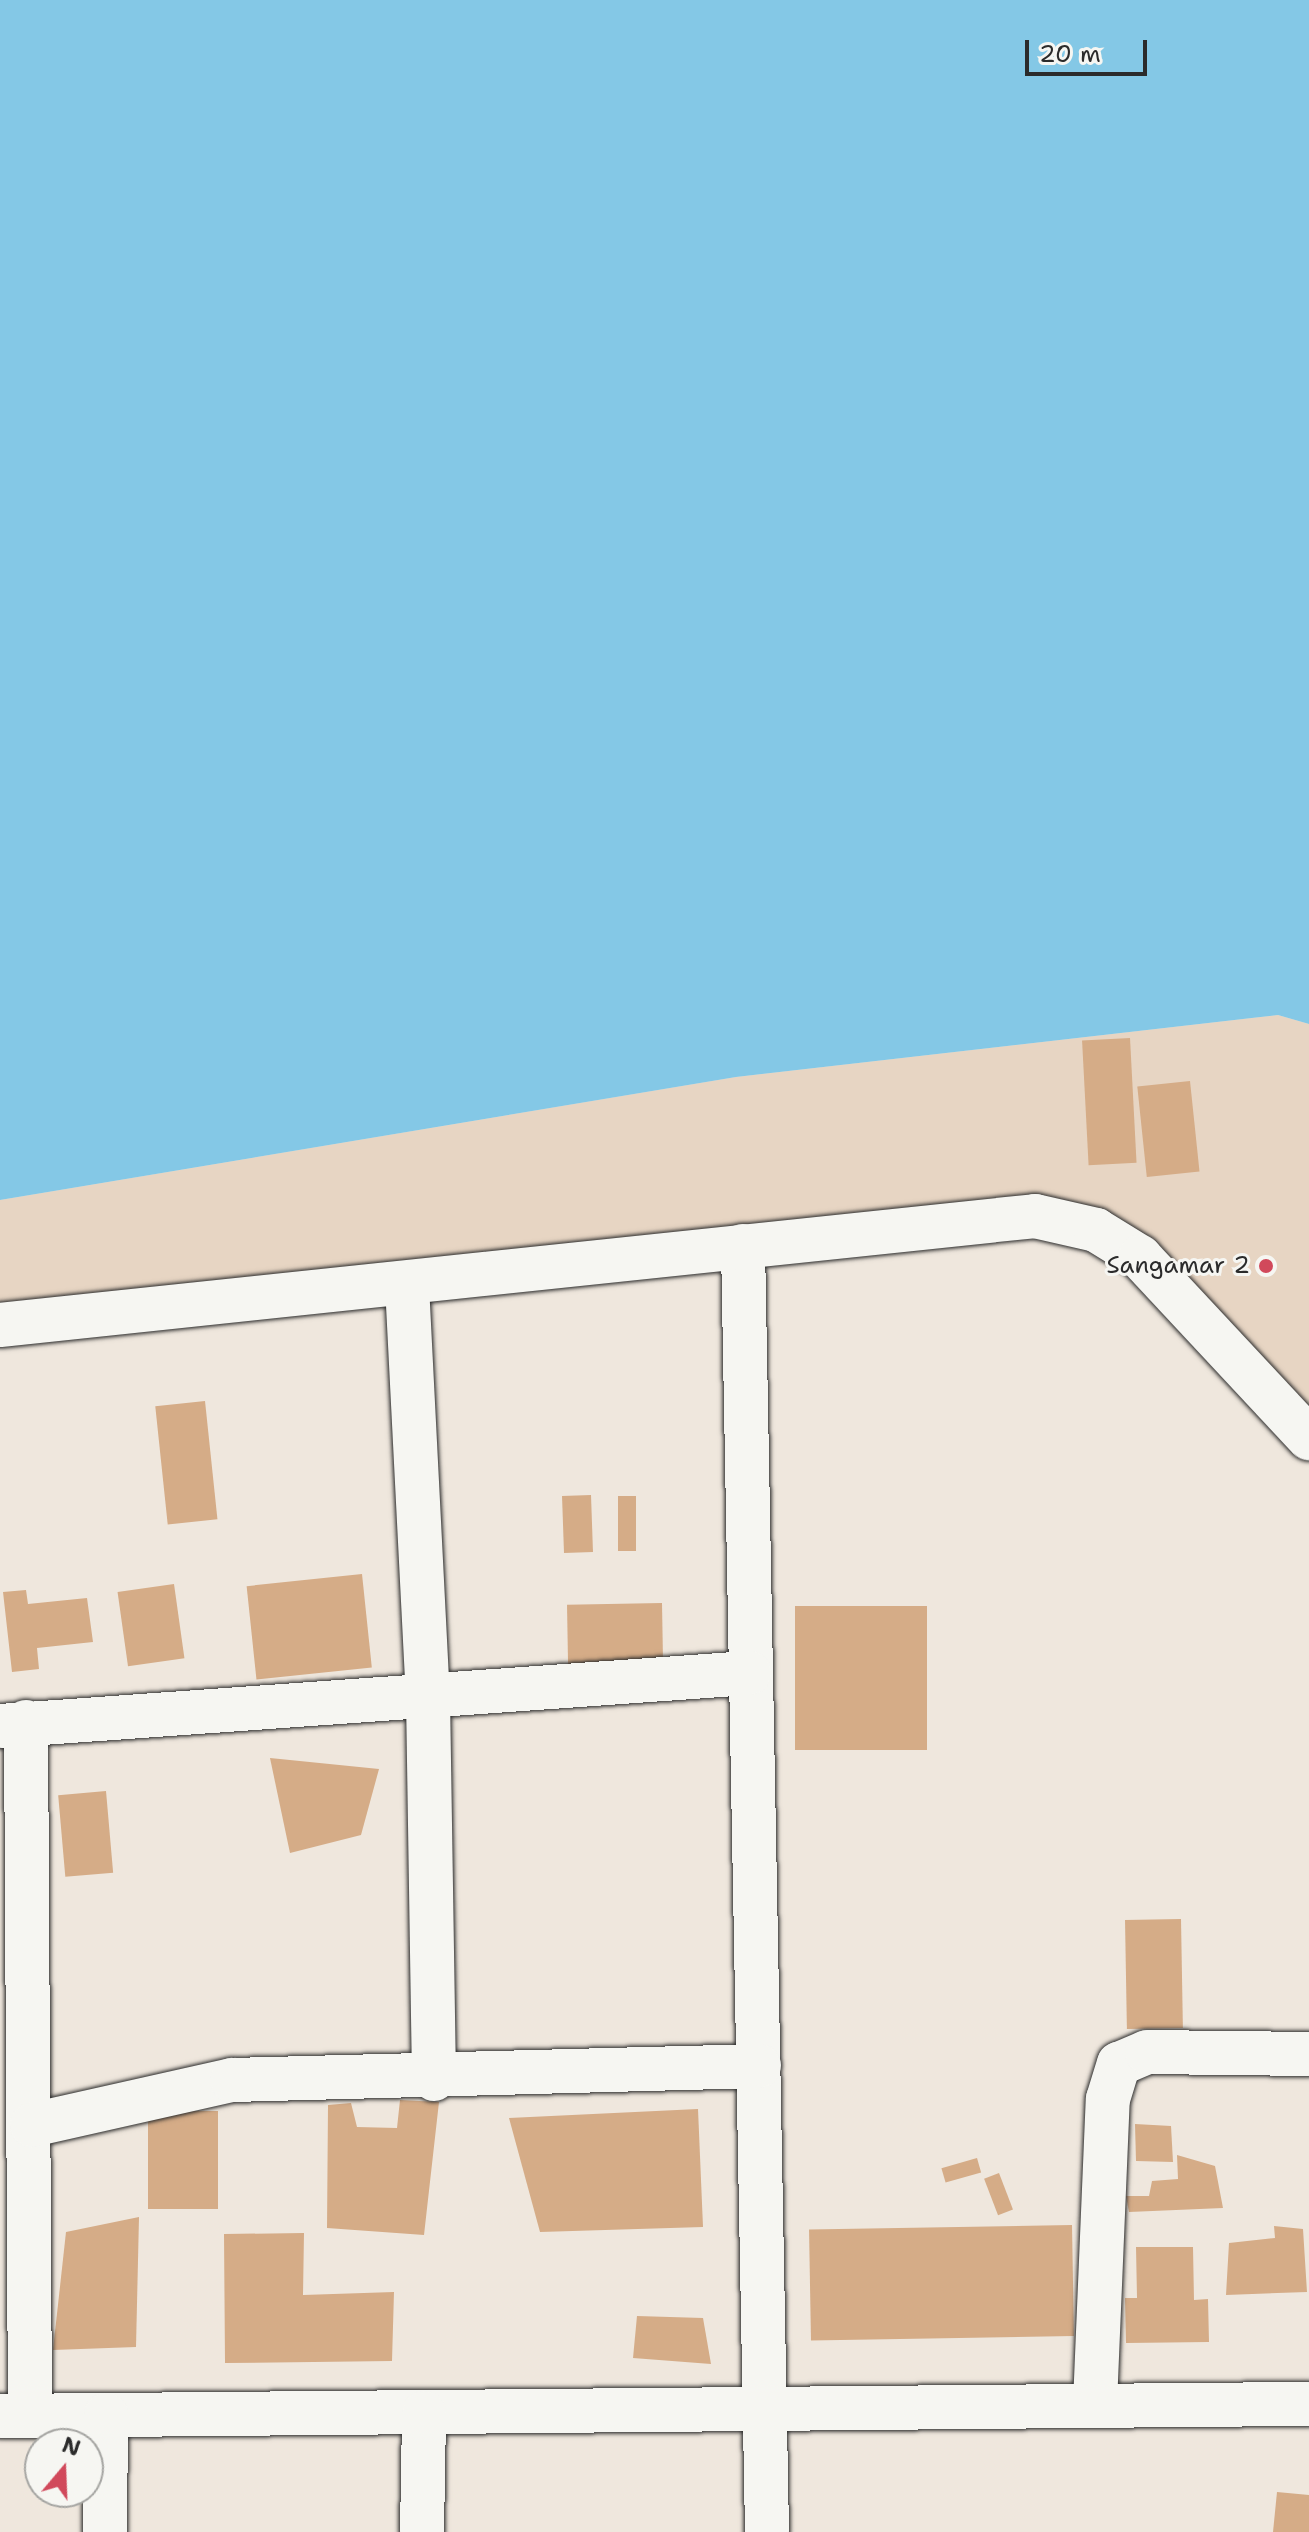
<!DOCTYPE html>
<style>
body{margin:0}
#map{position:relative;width:1309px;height:2532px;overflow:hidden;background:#efe7dd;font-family:"Shantell Sans",sans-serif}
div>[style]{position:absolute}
.built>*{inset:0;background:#e7d5c3}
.water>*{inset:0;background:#84c8e6}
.building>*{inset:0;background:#d5ac87;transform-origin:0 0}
.roads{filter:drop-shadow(0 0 2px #2b2b2b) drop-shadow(0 0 2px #2b2b2b)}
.minor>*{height:44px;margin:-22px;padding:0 22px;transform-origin:22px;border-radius:22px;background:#f6f6f2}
.dots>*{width:22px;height:22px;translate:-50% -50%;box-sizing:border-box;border:4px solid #f6f6f2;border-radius:50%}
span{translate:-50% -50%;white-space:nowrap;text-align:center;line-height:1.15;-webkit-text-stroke:6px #f6f6f2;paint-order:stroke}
.poi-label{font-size:24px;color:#2b2b2b}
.right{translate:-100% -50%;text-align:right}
.north{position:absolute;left:24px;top:2428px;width:80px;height:80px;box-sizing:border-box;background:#f6f6f2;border:2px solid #a5a5a2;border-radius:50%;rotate:19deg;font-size:22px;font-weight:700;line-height:32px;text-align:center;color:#2b2b2b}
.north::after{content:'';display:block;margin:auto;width:28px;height:36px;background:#d1495b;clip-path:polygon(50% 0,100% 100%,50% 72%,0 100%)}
.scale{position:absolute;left:1025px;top:40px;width:122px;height:36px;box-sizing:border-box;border:4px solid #2b2b2b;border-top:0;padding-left:10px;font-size:24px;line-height:28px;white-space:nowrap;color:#2b2b2b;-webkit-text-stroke:6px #f6f6f2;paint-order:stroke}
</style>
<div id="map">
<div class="built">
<div style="clip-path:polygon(1278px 1015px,1309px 1024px,1309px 1438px,1096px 1230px,0 1325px,0 1200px,736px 1077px)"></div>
</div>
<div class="water">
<div style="clip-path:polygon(0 0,1309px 0,1309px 1024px,1278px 1015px,736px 1077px,0 1200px)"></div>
</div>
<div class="building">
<div style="left:1130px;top:1038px;width:125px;height:48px;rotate:87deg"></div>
<div style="left:1190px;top:1081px;width:91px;height:53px;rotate:84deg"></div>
<div style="left:205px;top:1401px;width:119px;height:50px;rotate:84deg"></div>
<div style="left:591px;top:1495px;width:57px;height:29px;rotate:88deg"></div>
<div style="left:636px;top:1496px;width:55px;height:18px;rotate:90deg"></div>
<div style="left:362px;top:1574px;width:94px;height:116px;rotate:84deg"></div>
<div style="left:174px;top:1584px;width:75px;height:57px;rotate:82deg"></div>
<div style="clip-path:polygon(26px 1590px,28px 1604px,87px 1598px,93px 1642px,37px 1648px,39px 1669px,12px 1672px,3px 1592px)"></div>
<div style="left:662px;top:1603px;width:72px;height:95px;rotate:89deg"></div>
<div style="left:795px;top:1606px;width:132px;height:144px"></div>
<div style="clip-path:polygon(270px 1758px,379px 1769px,361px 1835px,290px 1853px)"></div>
<div style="left:106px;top:1791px;width:82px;height:48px;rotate:85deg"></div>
<div style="left:1181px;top:1919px;width:109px;height:56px;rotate:89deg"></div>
<div style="clip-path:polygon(400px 2100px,439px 2102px,424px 2235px,327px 2228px,328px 2105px,351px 2103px,357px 2127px,397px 2128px)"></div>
<div style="clip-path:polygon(698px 2109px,703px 2227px,540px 2232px,509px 2118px)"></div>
<div style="left:148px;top:2111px;width:70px;height:98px"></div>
<div style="clip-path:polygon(1135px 2124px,1171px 2126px,1173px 2162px,1136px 2161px)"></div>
<div style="clip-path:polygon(1177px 2155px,1215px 2166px,1223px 2208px,1129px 2212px,1126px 2196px,1149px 2196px,1152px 2181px,1178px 2179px)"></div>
<div style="left:977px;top:2158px;width:15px;height:37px;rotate:74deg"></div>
<div style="left:999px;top:2173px;width:39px;height:16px;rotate:69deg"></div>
<div style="clip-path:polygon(139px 2217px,136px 2347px,53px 2350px,66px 2232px)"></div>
<div style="left:1072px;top:2225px;width:111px;height:263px;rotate:89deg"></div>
<div style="clip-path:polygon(1274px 2226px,1303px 2229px,1307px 2292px,1226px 2295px,1229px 2243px,1275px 2238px)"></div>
<div style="clip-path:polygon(304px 2233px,303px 2295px,394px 2292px,392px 2361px,225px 2363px,224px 2234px)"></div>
<div style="clip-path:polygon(1136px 2247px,1193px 2247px,1194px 2300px,1208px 2299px,1209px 2342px,1126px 2343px,1125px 2298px,1137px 2298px)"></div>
<div style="clip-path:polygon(637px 2316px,703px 2318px,711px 2364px,633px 2358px)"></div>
<div style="clip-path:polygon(1277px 2492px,1309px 2495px,1309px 2532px,1273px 2532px)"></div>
</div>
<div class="roads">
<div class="minor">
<div style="left:743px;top:1246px;width:1286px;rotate:88.93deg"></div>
<div style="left:407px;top:1285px;width:413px;rotate:87.1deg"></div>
<div style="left:428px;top:1697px;width:382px;rotate:89.1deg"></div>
<div style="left:0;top:1325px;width:1041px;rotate:-6.01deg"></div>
<div style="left:1035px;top:1216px;width:63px;rotate:12.9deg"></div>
<div style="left:1096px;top:1230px;width:52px;rotate:31.5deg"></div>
<div style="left:1140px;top:1257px;width:248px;rotate:47deg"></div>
<div style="left:26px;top:1722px;width:693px;rotate:89.67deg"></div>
<div style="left:0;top:1726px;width:751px;rotate:-4.05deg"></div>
<div style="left:32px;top:2125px;width:205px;rotate:-12.7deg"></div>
<div style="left:232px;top:2080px;width:527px;rotate:-1.52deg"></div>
<div style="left:1095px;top:2404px;width:305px;rotate:-87.6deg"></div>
<div style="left:1108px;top:2099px;width:37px;rotate:-73deg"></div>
<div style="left:1119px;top:2064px;width:30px;rotate:-23deg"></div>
<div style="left:1147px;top:2052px;width:162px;rotate:0.7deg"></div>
<div style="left:0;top:2416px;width:1309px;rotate:-0.53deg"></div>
<div style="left:105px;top:2532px;width:117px;rotate:-89.5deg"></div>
<div style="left:422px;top:2532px;width:119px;rotate:-89deg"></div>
</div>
</div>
<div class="dots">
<div style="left:1266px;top:1266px;background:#d1495b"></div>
</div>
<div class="poi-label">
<span class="right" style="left:1250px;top:1266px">Sangamar 2</span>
</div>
<div class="north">N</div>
<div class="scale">20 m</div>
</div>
